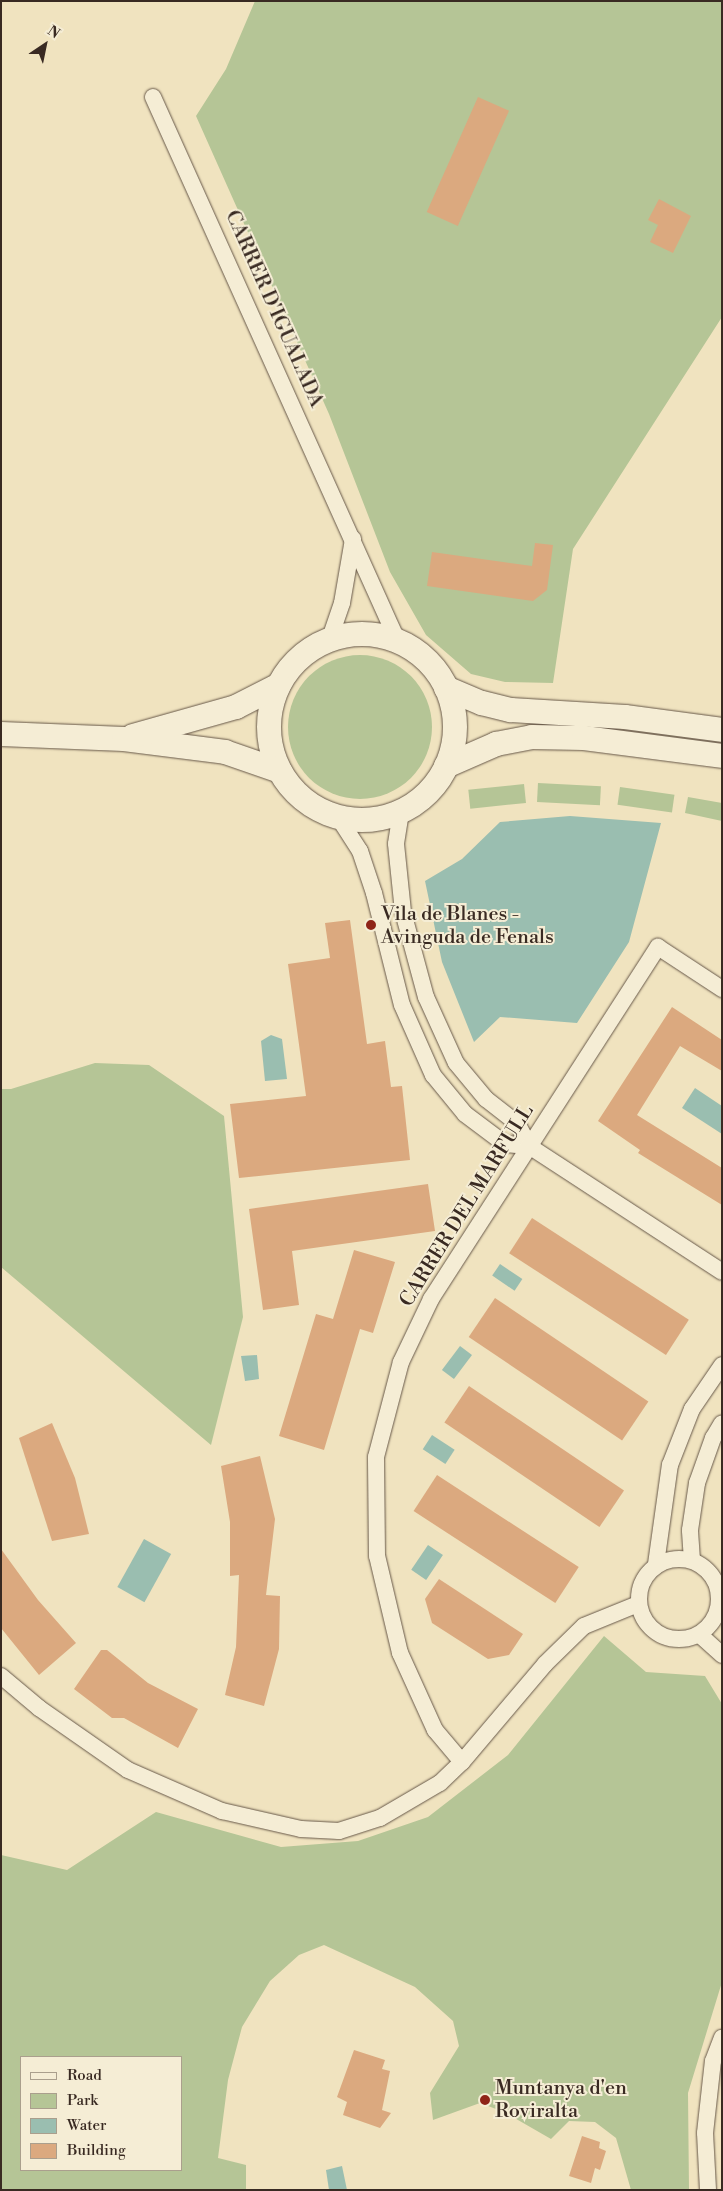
<!DOCTYPE html>
<style>
body{margin:0}
#map{position:relative;width:723px;height:2191px;overflow:hidden;background:#f0e3bf;font-family:"Libre Bodoni",serif}
div>[style]{position:absolute}
.green>*{inset:0;background:#b5c596;transform-origin:0 0}
.round{border-radius:50%}
.water>*{inset:0;background:#9abeb0;transform-origin:0 0}
.building>*{inset:0;background:#dba97f;transform-origin:0 0}
.roads{filter:drop-shadow(0 0 1px #675849) drop-shadow(0 0 1px #675849)}
.street>*{height:16px;margin:-8px;padding:0 8px;transform-origin:8px;border-radius:8px;background:#f5edd5}
.street>.ring{margin:-8px;padding:0;box-sizing:content-box;background:none;border:16px solid #f5edd5;border-radius:50%}
.secondary>*{height:24px;margin:-12px;padding:0 12px;transform-origin:12px;border-radius:12px;background:#f5edd5}
.secondary>.ring{margin:-12px;padding:0;box-sizing:content-box;background:none;border:24px solid #f5edd5;border-radius:50%}
.dots>*{width:14px;height:14px;translate:-50% -50%;box-sizing:border-box;border:2px solid #f5edd5;border-radius:50%}
span{translate:-50% -50%;white-space:nowrap;text-align:center;line-height:1.15;-webkit-text-stroke:4px #f5edd5;paint-order:stroke}
.street-label{font-size:20px;color:#392a22}
.poi-label{font-size:20px;color:#392a22}
.left{translate:0 -50%;text-align:left}
.frame{position:absolute;inset:0;border:2px solid #392a22;pointer-events:none}
.legend{position:absolute;left:20px;top:2056px;width:162px;height:115px;box-sizing:border-box;background:#f5edd5;border:1px solid #aa9f8d;margin:0;padding:6px 9px;list-style:none;font-size:15px;color:#392a22}
.legend li{display:flex;align-items:center;gap:10px;height:25px}
.legend b{width:25px;border:1px solid #aa9f8d}
.north{position:absolute;left:20px;top:20px;width:50px;height:50px;-webkit-text-stroke:4px #f5edd5;paint-order:stroke;rotate:34deg;font-size:14px;font-weight:700;line-height:20px;text-align:center;color:#392a22}
.north::after{content:'';display:block;margin:auto;width:18px;height:22px;background:#392a22;clip-path:polygon(50% 0,100% 100%,50% 72%,0 100%)}
</style>
<div id="map">
<div class="green">
<div style="clip-path:polygon(255px 1px,722px 1px,722px 317px,573px 549px,553px 683px,505px 682px,471px 674px,426px 635px,390px 572px,329px 414px,196px 116px,226px 69px)"></div>
<div class="round" style="left:288px;top:655px;width:144px;height:144px"></div>
<div style="left:538px;top:783px;width:63px;height:19px;rotate:3deg"></div>
<div style="left:524px;top:784px;width:19px;height:56px;rotate:84deg"></div>
<div style="left:620px;top:787px;width:55px;height:18px;rotate:8deg"></div>
<div style="clip-path:polygon(688px 797px,722px 803px,722px 821px,685px 813px)"></div>
<div style="clip-path:polygon(95px 1063px,149px 1065px,224px 1116px,243px 1317px,211px 1445px,1px 1267px,1px 1089px,11px 1089px)"></div>
<div style="clip-path:polygon(evenodd,604px 1636px,646px 1672px,705px 1676px,722px 1704px,722px 1982px,688px 2093px,689px 2190px,631px 2190px,616px 2138px,595px 2122px,569px 2121px,551px 2139px,504px 2112px,480px 2103px,433px 2120px,430px 2093px,459px 2046px,453px 2021px,415px 1987px,324px 1945px,299px 1955px,270px 1981px,242px 2027px,228px 2080px,218px 2158px,246px 2165px,246px 2190px,1px 2190px,1px 1855px,67px 1870px,156px 1812px,281px 1847px,358px 1841px,428px 1817px,508px 1755px,604px 1636px,21px 2057px,181px 2057px,181px 2170px,21px 2170px,21px 2057px)"></div>
</div>
<div class="water">
<div style="clip-path:polygon(570px 816px,661px 823px,629px 942px,577px 1023px,500px 1017px,474px 1042px,442px 962px,425px 881px,462px 859px,500px 822px)"></div>
<div style="clip-path:polygon(271px 1035px,282px 1039px,287px 1079px,265px 1081px,261px 1041px)"></div>
<div style="clip-path:polygon(695px 1088px,722px 1106px,722px 1134px,682px 1108px)"></div>
<div style="left:500px;top:1264px;width:27px;height:14px;rotate:34deg"></div>
<div style="left:460px;top:1346px;width:15px;height:30px;rotate:37deg"></div>
<div style="clip-path:polygon(257px 1355px,259px 1379px,245px 1381px,241px 1356px)"></div>
<div style="left:432px;top:1435px;width:27px;height:17px;rotate:33deg"></div>
<div style="left:144px;top:1539px;width:31px;height:55px;rotate:29deg"></div>
<div style="left:428px;top:1545px;width:18px;height:30px;rotate:34deg"></div>
<div style="clip-path:polygon(342px 2166px,347px 2190px,329px 2190px,326px 2170px)"></div>
</div>
<div class="building">
<div style="left:478px;top:97px;width:34px;height:126px;rotate:24deg"></div>
<div style="clip-path:polygon(659px 199px,691px 216px,673px 253px,650px 242px,658px 225px,648px 220px)"></div>
<div style="clip-path:polygon(535px 543px,553px 545px,547px 590px,533px 601px,427px 586px,432px 552px,532px 566px)"></div>
<div style="clip-path:polygon(350px 920px,367px 1044px,385px 1041px,391px 1087px,402px 1086px,410px 1160px,239px 1178px,230px 1104px,306px 1096px,288px 964px,330px 958px,325px 923px)"></div>
<div style="clip-path:polygon(672px 1007px,722px 1040px,722px 1071px,680px 1046px,637px 1115px,722px 1168px,722px 1205px,638px 1153px,640px 1150px,598px 1121px)"></div>
<div style="clip-path:polygon(428px 1184px,435px 1231px,292px 1251px,299px 1305px,263px 1310px,249px 1209px)"></div>
<div style="left:532px;top:1218px;width:187px;height:42px;rotate:33deg"></div>
<div style="clip-path:polygon(354px 1250px,395px 1262px,373px 1333px,360px 1329px,324px 1450px,279px 1436px,316px 1314px,333px 1319px)"></div>
<div style="left:495px;top:1298px;width:185px;height:47px;rotate:34deg"></div>
<div style="left:469px;top:1386px;width:187px;height:44px;rotate:34deg"></div>
<div style="clip-path:polygon(52px 1423px,75px 1478px,89px 1534px,52px 1541px,19px 1438px)"></div>
<div style="clip-path:polygon(260px 1456px,275px 1519px,266px 1595px,280px 1596px,279px 1649px,264px 1706px,225px 1695px,236px 1647px,239px 1575px,230px 1576px,230px 1522px,221px 1466px)"></div>
<div style="left:437px;top:1475px;width:169px;height:43px;rotate:33deg"></div>
<div style="clip-path:polygon(1px 1549px,38px 1600px,76px 1643px,39px 1675px,1px 1628px)"></div>
<div style="clip-path:polygon(439px 1579px,523px 1634px,509px 1655px,488px 1659px,432px 1623px,425px 1599px)"></div>
<div style="clip-path:polygon(101px 1650px,107px 1650px,148px 1683px,198px 1709px,178px 1748px,124px 1718px,112px 1718px,74px 1689px)"></div>
<div style="clip-path:polygon(354px 2050px,385px 2060px,382px 2069px,390px 2071px,382px 2110px,391px 2113px,380px 2128px,343px 2115px,347px 2102px,337px 2097px)"></div>
<div style="clip-path:polygon(582px 2136px,600px 2142px,599px 2148px,606px 2151px,600px 2170px,595px 2168px,591px 2183px,569px 2176px)"></div>
</div>
<div class="roads">
<div class="street">
<div style="left:153px;top:97px;width:598px;rotate:65.79deg"></div>
<div style="left:329px;top:641px;width:40px;rotate:-71.1deg"></div>
<div style="left:342px;top:603px;width:65px;rotate:-80.2deg"></div>
<div style="left:401px;top:812px;width:32px;rotate:99deg"></div>
<div style="left:396px;top:844px;width:68px;rotate:84.1deg"></div>
<div style="left:403px;top:912px;width:88px;rotate:74.9deg"></div>
<div style="left:426px;top:997px;width:72px;rotate:65.6deg"></div>
<div style="left:456px;top:1063px;width:47px;rotate:50.2deg"></div>
<div style="left:486px;top:1099px;width:39px;rotate:38deg"></div>
<div style="left:517px;top:1123px;width:26px;rotate:62deg"></div>
<div style="left:338px;top:817px;width:40px;rotate:57.1deg"></div>
<div style="left:360px;top:851px;width:44px;rotate:71.6deg"></div>
<div style="left:374px;top:893px;width:115px;rotate:76deg"></div>
<div style="left:402px;top:1005px;width:77px;rotate:66.1deg"></div>
<div style="left:433px;top:1075px;width:50px;rotate:50.6deg"></div>
<div style="left:465px;top:1114px;width:50px;rotate:36.9deg"></div>
<div style="left:505px;top:1144px;width:24px;rotate:5deg"></div>
<div style="left:529px;top:1146px;width:230px;rotate:33.1deg"></div>
<div class="ring" style="left:639px;top:1559px;width:64px;height:64px"></div>
<div style="left:692px;top:1560px;width:30px;rotate:-94deg"></div>
<div style="left:690px;top:1530px;width:48px;rotate:-81.5deg"></div>
<div style="left:697px;top:1483px;width:48px;rotate:-70.4deg"></div>
<div style="left:713px;top:1438px;width:17px;rotate:-59deg"></div>
<div style="left:656px;top:1564px;width:100px;rotate:-82deg"></div>
<div style="left:670px;top:1465px;width:60px;rotate:-68.6deg"></div>
<div style="left:692px;top:1409px;width:53px;rotate:-55.7deg"></div>
<div style="left:700px;top:1635px;width:30px;rotate:42deg"></div>
<div style="left:1px;top:1676px;width:50px;rotate:40.1deg"></div>
<div style="left:39px;top:1708px;width:108px;rotate:34.9deg"></div>
<div style="left:128px;top:1770px;width:103px;rotate:23.6deg"></div>
<div style="left:222px;top:1811px;width:81px;rotate:12.8deg"></div>
<div style="left:301px;top:1829px;width:38px;rotate:3deg"></div>
<div style="left:339px;top:1831px;width:43px;rotate:-17.6deg"></div>
<div style="left:380px;top:1818px;width:69px;rotate:-30.3deg"></div>
<div style="left:440px;top:1783px;width:30px;rotate:-44deg"></div>
<div style="left:462px;top:1762px;width:128px;rotate:-49.7deg"></div>
<div style="left:545px;top:1664px;width:54px;rotate:-44.3deg"></div>
<div style="left:584px;top:1626px;width:58px;rotate:-22.2deg"></div>
<div style="left:462px;top:1762px;width:42px;rotate:-130.2deg"></div>
<div style="left:435px;top:1730px;width:85px;rotate:-114.4deg"></div>
<div style="left:400px;top:1653px;width:100px;rotate:-103.3deg"></div>
<div style="left:377px;top:1556px;width:99px;rotate:-90.6deg"></div>
<div style="left:376px;top:1457px;width:98px;rotate:-75.3deg"></div>
<div style="left:401px;top:1362px;width:70px;rotate:-64.5deg"></div>
<div style="left:431px;top:1299px;width:419px;rotate:-57.2deg"></div>
<div style="left:658px;top:947px;width:77px;rotate:33.3deg"></div>
<div style="left:708px;top:2190px;width:57px;rotate:-93deg"></div>
<div style="left:705px;top:2133px;width:72px;rotate:-83.7deg"></div>
<div style="left:713px;top:2061px;width:25px;rotate:-69deg"></div>
</div>
<div class="secondary">
<div class="ring" style="left:269px;top:634px;width:162px;height:162px"></div>
<div style="left:446px;top:688px;width:39px;rotate:23deg"></div>
<div style="left:482px;top:703px;width:30px;rotate:14deg"></div>
<div style="left:511px;top:710px;width:114px;rotate:3.5deg"></div>
<div style="left:625px;top:717px;width:98px;rotate:7.6deg"></div>
<div style="left:1px;top:734px;width:123px;rotate:2.3deg"></div>
<div style="left:124px;top:739px;width:102px;rotate:7.3deg"></div>
<div style="left:225px;top:752px;width:58px;rotate:19.1deg"></div>
<div style="left:133px;top:736px;width:107px;rotate:-15.7deg"></div>
<div style="left:236px;top:707px;width:48px;rotate:-27.1deg"></div>
<div style="left:446px;top:766px;width:55px;rotate:-23.7deg"></div>
<div style="left:496px;top:744px;width:37px;rotate:-11deg"></div>
<div style="left:532px;top:737px;width:52px;rotate:1.1deg"></div>
<div style="left:584px;top:738px;width:139px;rotate:7.4deg"></div>
</div>
</div>
<div class="dots">
<div style="left:371px;top:925px;background:#8f2418"></div>
<div style="left:485px;top:2100px;background:#8f2418"></div>
</div>
<div class="street-label">
<span style="left:274px;top:309px;rotate:66deg">CARRER D'IGUALADA</span>
<span style="left:467px;top:1206px;rotate:-58deg">CARRER DEL MARFULL</span>
</div>
<div class="poi-label">
<span class="left" style="left:381px;top:926px">Vila de Blanes -<br>Avinguda de Fenals</span>
<span class="left" style="left:495px;top:2100px">Muntanya d'en<br>Roviralta</span>
</div>
<div class="frame"></div>
<ul class="legend">
<li><b style="height:6px;background:#f5edd5"></b>Road</li>
<li><b style="height:14px;background:#b5c596"></b>Park</li>
<li><b style="height:14px;background:#9abeb0"></b>Water</li>
<li><b style="height:14px;background:#dba97f"></b>Building</li>
</ul>
<div class="north">N</div>
</div>
